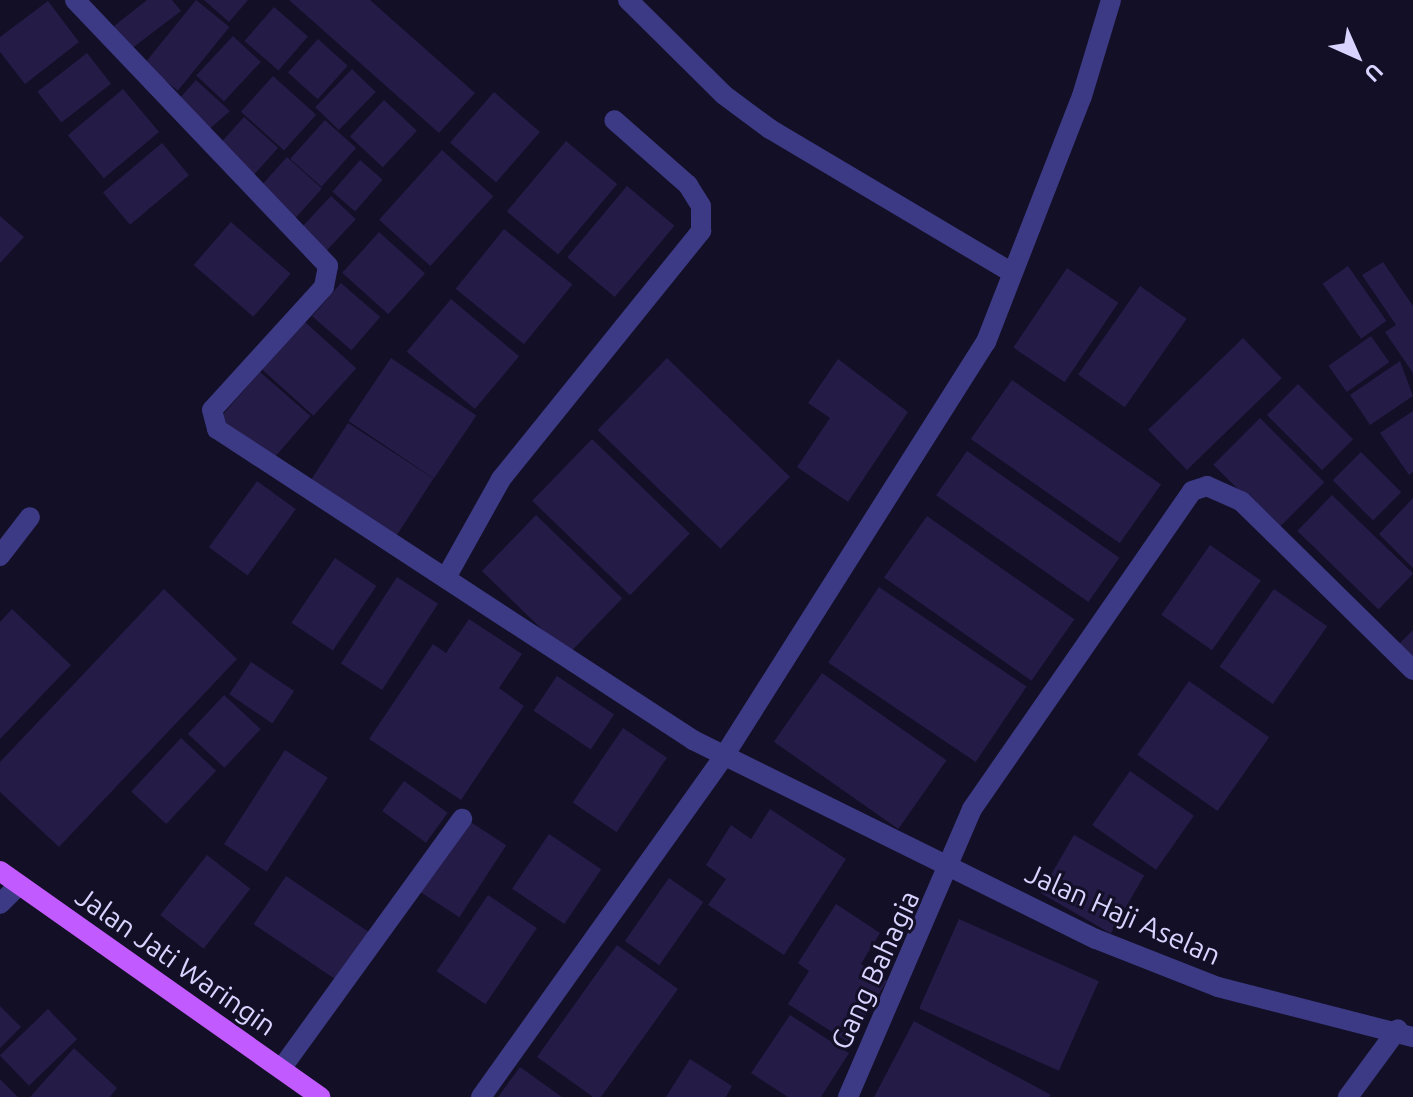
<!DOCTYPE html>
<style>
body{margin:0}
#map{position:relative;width:1413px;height:1097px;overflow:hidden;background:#130f26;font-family:Ubuntu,sans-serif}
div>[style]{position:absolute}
.building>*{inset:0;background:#241b47;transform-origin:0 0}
.service>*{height:20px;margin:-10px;padding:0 10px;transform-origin:10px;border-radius:10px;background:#3d3a85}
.minor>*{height:20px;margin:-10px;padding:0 10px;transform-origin:10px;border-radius:10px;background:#3d3a85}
.primary>*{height:20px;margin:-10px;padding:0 10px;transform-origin:10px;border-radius:10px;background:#c25bff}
span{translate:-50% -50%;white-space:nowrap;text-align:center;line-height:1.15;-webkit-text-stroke:6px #130f26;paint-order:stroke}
.street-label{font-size:28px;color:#d9d4ff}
.north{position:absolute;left:1317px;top:16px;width:80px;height:80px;-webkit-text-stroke:6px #130f26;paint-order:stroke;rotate:135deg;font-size:22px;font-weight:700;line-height:32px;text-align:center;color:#d9d4ff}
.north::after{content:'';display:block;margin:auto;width:28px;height:36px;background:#d9d4ff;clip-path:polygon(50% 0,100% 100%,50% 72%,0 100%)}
</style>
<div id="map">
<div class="building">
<div style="clip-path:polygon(147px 0,172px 0,181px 11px,131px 49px,114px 26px)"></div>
<div style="left:196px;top:0;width:43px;height:82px;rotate:39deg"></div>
<div style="clip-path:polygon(204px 0,248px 0,229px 22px)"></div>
<div style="clip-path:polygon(289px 0,370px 0,475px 93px,439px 133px)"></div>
<div style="clip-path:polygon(48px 1px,79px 42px,25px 84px,0 52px,0 37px)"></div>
<div style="left:274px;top:7px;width:45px;height:45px;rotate:41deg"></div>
<div style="left:233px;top:36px;width:38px;height:54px;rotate:43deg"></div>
<div style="left:318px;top:39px;width:40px;height:45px;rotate:42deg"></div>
<div style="left:87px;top:53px;width:39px;height:63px;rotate:52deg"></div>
<div style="left:352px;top:69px;width:33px;height:53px;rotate:44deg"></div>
<div style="left:273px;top:76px;width:58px;height:48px;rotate:42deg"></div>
<div style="clip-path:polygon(196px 80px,230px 111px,206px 132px,178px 100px)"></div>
<div style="left:123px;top:89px;width:56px;height:72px;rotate:50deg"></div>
<div style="left:494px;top:92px;width:61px;height:67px;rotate:41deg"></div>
<div style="left:384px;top:100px;width:45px;height:50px;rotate:43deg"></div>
<div style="left:244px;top:117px;width:46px;height:40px;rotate:42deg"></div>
<div style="left:325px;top:120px;width:42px;height:52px;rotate:42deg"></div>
<div style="left:566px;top:141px;width:67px;height:92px;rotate:40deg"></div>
<div style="left:162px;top:143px;width:42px;height:77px;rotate:50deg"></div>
<div style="left:442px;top:150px;width:69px;height:94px;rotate:42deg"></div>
<div style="left:287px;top:157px;width:47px;height:44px;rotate:42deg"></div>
<div style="left:360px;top:160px;width:30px;height:42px;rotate:41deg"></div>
<div style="left:627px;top:186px;width:62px;height:93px;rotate:40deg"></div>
<div style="left:331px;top:196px;width:34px;height:50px;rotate:43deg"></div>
<div style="clip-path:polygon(0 216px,24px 237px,0 263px)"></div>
<div style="left:231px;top:222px;width:79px;height:57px;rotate:41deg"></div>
<div style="left:504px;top:229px;width:88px;height:77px;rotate:39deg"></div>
<div style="left:379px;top:232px;width:62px;height:55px;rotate:42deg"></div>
<div style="clip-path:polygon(1383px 262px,1413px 306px,1413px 373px,1385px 332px,1396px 325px,1362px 275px)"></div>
<div style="left:1348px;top:266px;width:67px;height:31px;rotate:55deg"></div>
<div style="left:1067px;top:268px;width:62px;height:96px;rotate:34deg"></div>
<div style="left:341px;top:283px;width:52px;height:44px;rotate:41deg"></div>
<div style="left:1140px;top:286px;width:57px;height:108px;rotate:35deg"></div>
<div style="left:451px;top:299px;width:89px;height:69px;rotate:40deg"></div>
<div style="left:305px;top:322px;width:69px;height:64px;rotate:42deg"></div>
<div style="left:1371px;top:336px;width:32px;height:52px;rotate:55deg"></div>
<div style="left:1243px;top:338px;width:56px;height:132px;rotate:46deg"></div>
<div style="left:391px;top:358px;width:103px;height:76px;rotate:34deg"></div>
<div style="left:667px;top:358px;width:171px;height:100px;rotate:44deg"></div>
<div style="clip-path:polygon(838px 359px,908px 412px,848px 502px,797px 467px,830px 418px,808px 403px)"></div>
<div style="clip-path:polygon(1400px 361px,1413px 396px,1370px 425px,1350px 395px)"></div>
<div style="left:260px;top:372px;width:67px;height:67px;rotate:41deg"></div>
<div style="left:1012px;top:380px;width:182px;height:72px;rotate:35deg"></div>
<div style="left:1298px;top:384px;width:78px;height:44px;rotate:45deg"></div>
<div style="clip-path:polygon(1413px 411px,1413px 472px,1409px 475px,1380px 433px)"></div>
<div style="left:1260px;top:418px;width:91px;height:66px;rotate:45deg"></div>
<div style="left:348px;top:423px;width:102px;height:71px;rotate:33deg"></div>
<div style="left:592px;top:439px;width:136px;height:86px;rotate:44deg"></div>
<div style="left:967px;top:451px;width:186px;height:54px;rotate:35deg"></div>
<div style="left:1361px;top:452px;width:57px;height:40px;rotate:45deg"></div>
<div style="left:257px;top:481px;width:48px;height:82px;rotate:36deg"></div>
<div style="left:1332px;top:495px;width:113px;height:50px;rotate:44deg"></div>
<div style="clip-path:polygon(1413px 498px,1413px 568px,1379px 534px)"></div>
<div style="left:536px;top:515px;width:120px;height:78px;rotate:44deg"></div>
<div style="left:927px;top:516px;width:180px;height:75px;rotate:35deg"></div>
<div style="left:1210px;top:545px;width:62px;height:85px;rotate:35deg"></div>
<div style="left:335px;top:558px;width:50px;height:78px;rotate:34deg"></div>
<div style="left:397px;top:577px;width:49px;height:103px;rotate:33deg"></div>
<div style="left:879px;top:587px;width:178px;height:91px;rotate:34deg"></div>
<div style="clip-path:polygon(164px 589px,237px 659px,59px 847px,0 792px,0 762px)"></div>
<div style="left:1274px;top:589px;width:65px;height:95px;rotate:35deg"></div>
<div style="clip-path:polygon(12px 609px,71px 665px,0 739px,0 622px)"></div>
<div style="clip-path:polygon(469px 619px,522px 654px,499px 688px,524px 706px,461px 800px,369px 739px,433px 644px,446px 653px)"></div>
<div style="clip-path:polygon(1413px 630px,1413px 662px,1397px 646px)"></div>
<div style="left:251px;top:662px;width:52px;height:39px;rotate:34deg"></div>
<div style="left:822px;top:673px;width:152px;height:84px;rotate:35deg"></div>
<div style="left:557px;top:676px;width:69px;height:42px;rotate:34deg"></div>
<div style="left:1189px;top:681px;width:98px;height:90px;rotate:35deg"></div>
<div style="left:224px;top:695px;width:50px;height:53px;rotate:43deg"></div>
<div style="left:623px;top:728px;width:53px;height:90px;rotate:34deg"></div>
<div style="left:181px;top:738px;width:48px;height:73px;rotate:43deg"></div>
<div style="left:285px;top:750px;width:51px;height:112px;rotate:33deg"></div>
<div style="left:1130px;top:771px;width:78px;height:66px;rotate:35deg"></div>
<div style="left:404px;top:781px;width:54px;height:37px;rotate:36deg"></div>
<div style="clip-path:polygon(770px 809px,846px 859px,784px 955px,708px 905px,726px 879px,706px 865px,731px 825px,751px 839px)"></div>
<div style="left:466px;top:819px;width:48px;height:86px;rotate:33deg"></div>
<div style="left:549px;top:834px;width:63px;height:66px;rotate:34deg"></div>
<div style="left:1074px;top:835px;width:81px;height:67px;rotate:30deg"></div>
<div style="left:207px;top:855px;width:55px;height:76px;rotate:38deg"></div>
<div style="left:286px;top:876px;width:108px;height:58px;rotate:34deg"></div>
<div style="left:669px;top:878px;width:42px;height:77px;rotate:35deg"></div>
<div style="left:488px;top:895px;width:59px;height:92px;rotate:34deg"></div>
<div style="clip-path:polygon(836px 904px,880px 933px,861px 964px,887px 981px,848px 1042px,788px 1004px,809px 971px,798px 963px)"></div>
<div style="left:959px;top:919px;width:153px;height:98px;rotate:24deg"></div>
<div style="clip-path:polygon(617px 945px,678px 989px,601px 1097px,593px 1097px,537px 1057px)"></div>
<div style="clip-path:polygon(0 1006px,21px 1027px,0 1048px)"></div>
<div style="left:48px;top:1009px;width:42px;height:67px;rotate:46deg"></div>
<div style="clip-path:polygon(790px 1015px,849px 1053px,821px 1097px,788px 1097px,751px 1073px)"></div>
<div style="clip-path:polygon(914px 1021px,1051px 1095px,1049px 1097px,874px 1097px)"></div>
<div style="clip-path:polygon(74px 1048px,117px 1088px,110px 1097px,30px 1097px)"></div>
<div style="clip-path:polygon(690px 1059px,732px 1086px,726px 1097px,666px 1097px)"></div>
<div style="clip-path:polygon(520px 1067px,562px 1097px,498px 1097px)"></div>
<div style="clip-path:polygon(0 1079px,18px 1097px,0 1097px)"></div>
</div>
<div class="service">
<div style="left:0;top:556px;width:49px;rotate:-52.4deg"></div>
<div style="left:281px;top:1069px;width:309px;rotate:-54.1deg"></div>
</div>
<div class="minor">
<div style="left:75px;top:0;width:367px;rotate:46.4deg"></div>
<div style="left:328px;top:266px;width:21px;rotate:101deg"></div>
<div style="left:324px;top:287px;width:166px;rotate:132.3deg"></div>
<div style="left:212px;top:410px;width:20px;rotate:75deg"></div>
<div style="left:217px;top:429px;width:569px;rotate:33.16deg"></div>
<div style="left:693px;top:740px;width:449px;rotate:26.3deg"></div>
<div style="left:1096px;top:939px;width:131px;rotate:21.5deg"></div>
<div style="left:1218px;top:987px;width:201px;rotate:14.4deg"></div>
<div style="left:628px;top:0;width:135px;rotate:44.7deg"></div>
<div style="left:724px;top:95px;width:57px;rotate:36.5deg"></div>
<div style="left:770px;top:129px;width:280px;rotate:30.7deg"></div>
<div style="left:448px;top:574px;width:109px;rotate:-60.8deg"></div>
<div style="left:501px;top:479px;width:319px;rotate:-51.1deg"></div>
<div style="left:701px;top:231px;width:25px;rotate:-90deg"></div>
<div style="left:701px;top:206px;width:25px;rotate:-122deg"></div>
<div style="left:688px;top:185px;width:98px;rotate:-138.7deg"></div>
<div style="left:0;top:904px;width:27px;rotate:-45deg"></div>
<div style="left:481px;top:1097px;width:419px;rotate:-54.5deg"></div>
<div style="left:724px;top:756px;width:490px;rotate:-57.7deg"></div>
<div style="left:986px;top:342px;width:264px;rotate:-68.7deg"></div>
<div style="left:1082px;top:96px;width:100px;rotate:-73.2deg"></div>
<div style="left:848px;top:1097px;width:314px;rotate:-66.7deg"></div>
<div style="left:972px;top:809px;width:387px;rotate:-55.3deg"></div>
<div style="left:1192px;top:491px;width:16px;rotate:-18deg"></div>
<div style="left:1207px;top:486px;width:37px;rotate:24deg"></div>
<div style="left:1241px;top:501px;width:241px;rotate:44.5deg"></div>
<div style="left:1348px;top:1097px;width:84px;rotate:-53.7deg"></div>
</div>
<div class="primary">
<div style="left:0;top:871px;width:392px;rotate:35.2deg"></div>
</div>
<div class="street-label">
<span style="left:1123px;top:914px;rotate:24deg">Jalan Haji Aselan</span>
<span style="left:176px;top:961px;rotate:35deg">Jalan Jati Waringin</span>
<span style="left:875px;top:970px;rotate:-65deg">Gang Bahagia</span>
</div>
<div class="north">U</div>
</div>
